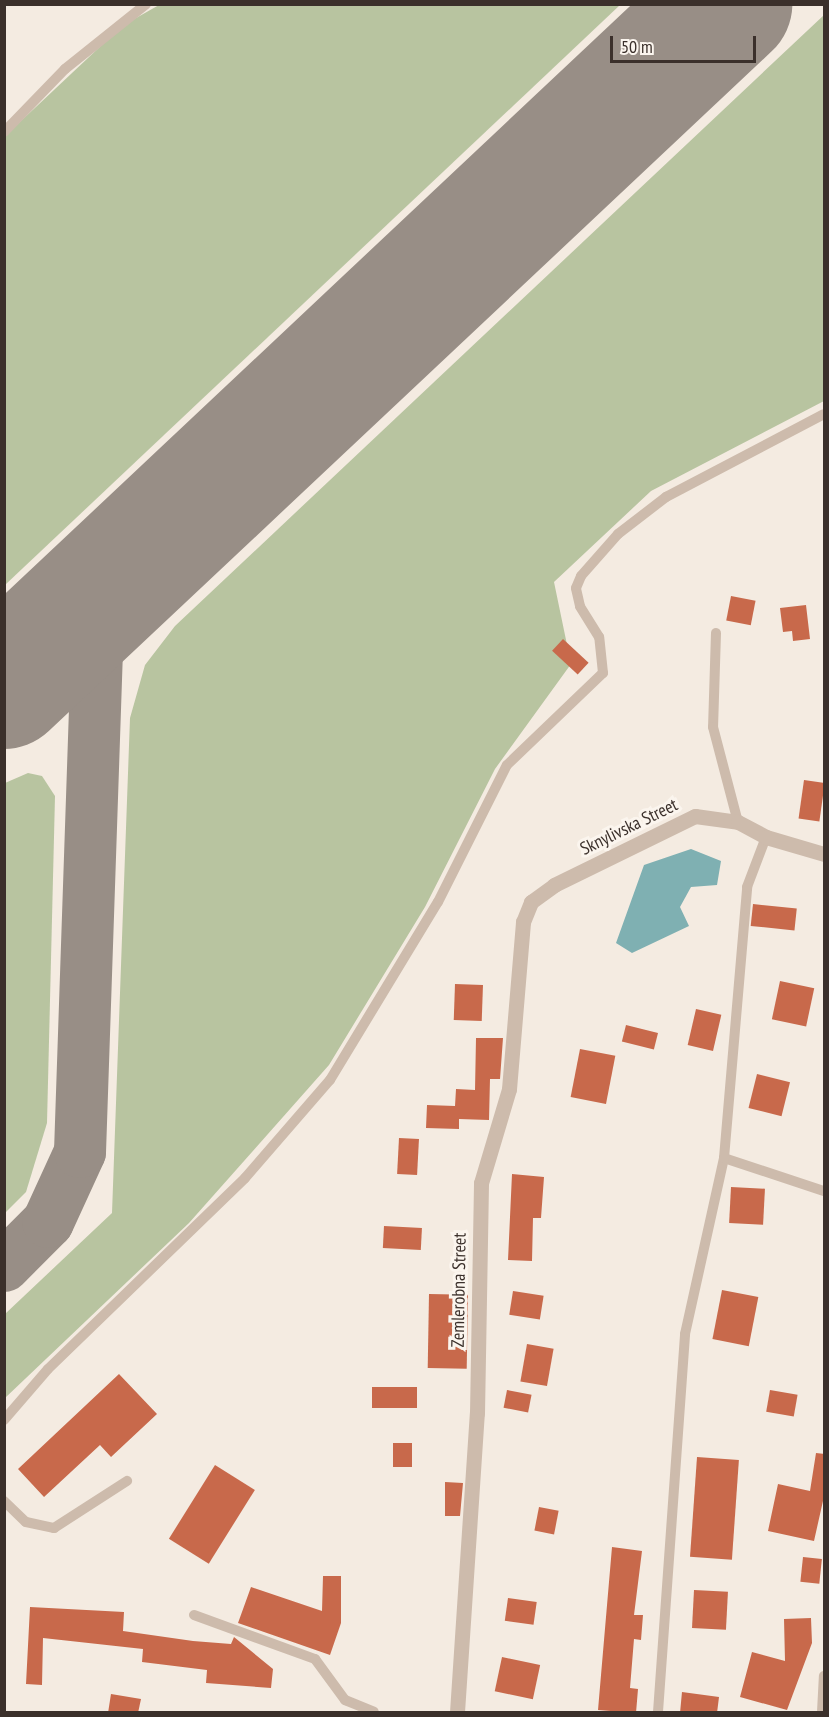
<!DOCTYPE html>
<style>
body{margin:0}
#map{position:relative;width:829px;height:1717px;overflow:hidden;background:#f4ebe1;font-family:"PT Sans Narrow",sans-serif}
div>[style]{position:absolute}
.green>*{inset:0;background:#b8c4a0}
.water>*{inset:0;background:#7fb0b2}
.taxiway>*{height:52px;margin:-26px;padding:0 26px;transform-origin:26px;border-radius:26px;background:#988e86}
.runway>*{height:130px;margin:-65px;padding:0 65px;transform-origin:65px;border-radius:65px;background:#988e86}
.building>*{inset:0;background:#c8694b;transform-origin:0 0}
.lane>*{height:10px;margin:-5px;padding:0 5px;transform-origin:5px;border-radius:5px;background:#cdbbac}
.street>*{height:15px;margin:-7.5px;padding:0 7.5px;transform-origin:7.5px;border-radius:7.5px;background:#cdbbac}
span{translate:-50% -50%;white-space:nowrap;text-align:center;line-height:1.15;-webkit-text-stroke:6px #fbf5ee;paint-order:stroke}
.street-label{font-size:18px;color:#3b302b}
.frame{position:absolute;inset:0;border:6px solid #3b302b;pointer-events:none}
.scale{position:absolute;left:610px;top:36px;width:146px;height:27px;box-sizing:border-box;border:3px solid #3b302b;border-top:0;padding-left:8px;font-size:18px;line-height:21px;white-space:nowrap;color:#3b302b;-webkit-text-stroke:4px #fbf5ee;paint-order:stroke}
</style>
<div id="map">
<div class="green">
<div style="clip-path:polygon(159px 5px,620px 5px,5px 585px,5px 136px,122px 26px)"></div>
<div style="clip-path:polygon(824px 15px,824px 401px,651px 491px,554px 582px,571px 664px,495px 769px,425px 907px,329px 1065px,189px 1223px,5px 1398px,5px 1314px,112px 1213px,130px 718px,145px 665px,175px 626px)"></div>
<div style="clip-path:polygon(28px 773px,42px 776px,55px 796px,47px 1123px,26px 1192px,5px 1213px,5px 783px)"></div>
</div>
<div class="water">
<div style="clip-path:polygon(691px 849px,721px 861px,717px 885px,691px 887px,680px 907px,689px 926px,632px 953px,616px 943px,644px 865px)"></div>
</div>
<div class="taxiway">
<div style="left:4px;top:1266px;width:62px;rotate:-45deg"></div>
<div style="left:48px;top:1222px;width:77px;rotate:-65.4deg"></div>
<div style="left:80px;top:1152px;width:502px;rotate:-88.06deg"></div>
<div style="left:97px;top:650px;width:71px;rotate:-71.1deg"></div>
<div style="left:120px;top:583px;width:70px;rotate:-47.9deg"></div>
</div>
<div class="runway">
<div style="left:4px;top:684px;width:993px;rotate:-43.24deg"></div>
</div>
<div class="building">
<div style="left:731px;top:596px;width:25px;height:25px;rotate:11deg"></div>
<div style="clip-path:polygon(806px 605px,810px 639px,793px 641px,792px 631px,783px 632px,780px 608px)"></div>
<div style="left:563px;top:639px;width:35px;height:16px;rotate:43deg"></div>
<div style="left:804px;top:780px;width:21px;height:39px;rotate:8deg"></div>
<div style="left:753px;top:904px;width:44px;height:22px;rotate:6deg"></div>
<div style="left:780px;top:981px;width:35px;height:39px;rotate:12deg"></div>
<div style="left:455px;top:984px;width:28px;height:36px;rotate:2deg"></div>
<div style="left:696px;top:1009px;width:26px;height:37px;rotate:13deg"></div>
<div style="left:626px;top:1025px;width:33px;height:17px;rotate:14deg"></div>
<div style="clip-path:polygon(476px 1038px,503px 1038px,500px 1079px,490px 1079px,489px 1120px,459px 1119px,459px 1129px,426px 1128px,427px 1105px,455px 1106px,456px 1089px,475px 1090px)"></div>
<div style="left:580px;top:1049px;width:36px;height:49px;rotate:11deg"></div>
<div style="left:757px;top:1074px;width:34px;height:35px;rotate:14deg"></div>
<div style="left:399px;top:1138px;width:20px;height:36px;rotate:3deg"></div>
<div style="clip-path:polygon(512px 1174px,544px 1177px,541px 1218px,533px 1218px,532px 1261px,508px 1260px)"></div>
<div style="left:731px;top:1187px;width:34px;height:36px;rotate:3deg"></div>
<div style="left:384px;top:1226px;width:38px;height:22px;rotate:3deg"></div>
<div style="left:722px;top:1290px;width:37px;height:50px;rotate:11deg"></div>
<div style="left:513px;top:1291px;width:31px;height:24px;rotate:9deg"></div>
<div style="left:429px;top:1294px;width:39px;height:74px;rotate:1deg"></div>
<div style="left:527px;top:1344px;width:27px;height:38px;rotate:10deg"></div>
<div style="clip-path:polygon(119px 1374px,157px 1414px,111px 1457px,100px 1445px,44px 1497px,18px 1469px)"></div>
<div style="left:417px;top:1387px;width:21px;height:45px;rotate:90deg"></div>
<div style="left:507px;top:1390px;width:25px;height:18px;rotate:11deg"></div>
<div style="left:770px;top:1390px;width:28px;height:22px;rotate:10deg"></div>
<div style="left:393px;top:1443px;width:19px;height:24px"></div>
<div style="clip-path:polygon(816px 1453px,825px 1454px,825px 1492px,814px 1541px,768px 1531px,778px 1484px,810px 1491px)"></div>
<div style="left:697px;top:1457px;width:42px;height:100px;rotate:4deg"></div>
<div style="left:215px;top:1465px;width:47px;height:87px;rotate:32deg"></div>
<div style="clip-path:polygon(445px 1482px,463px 1483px,460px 1516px,445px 1516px)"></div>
<div style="left:539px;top:1507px;width:20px;height:24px;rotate:11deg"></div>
<div style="clip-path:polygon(612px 1547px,642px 1551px,634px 1615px,643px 1615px,641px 1640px,634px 1639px,630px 1688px,638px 1689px,636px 1713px,598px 1710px)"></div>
<div style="left:803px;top:1557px;width:19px;height:25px;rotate:6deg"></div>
<div style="clip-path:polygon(323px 1576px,341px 1576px,341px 1623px,330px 1655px,238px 1623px,251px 1587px,322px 1611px)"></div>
<div style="left:694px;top:1590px;width:34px;height:38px;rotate:3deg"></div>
<div style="left:508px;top:1598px;width:29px;height:23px;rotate:8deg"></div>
<div style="clip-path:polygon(30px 1607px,124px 1612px,123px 1631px,193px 1641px,231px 1644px,234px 1637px,273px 1669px,271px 1688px,206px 1683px,207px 1670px,142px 1662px,143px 1649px,43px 1638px,42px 1685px,26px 1684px)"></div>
<div style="clip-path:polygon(811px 1618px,812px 1643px,787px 1710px,740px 1697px,752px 1652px,785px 1661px,784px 1619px)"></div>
<div style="left:502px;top:1657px;width:39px;height:35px;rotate:12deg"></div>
<div style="clip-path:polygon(682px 1692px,719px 1697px,717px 1713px,680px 1713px)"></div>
<div style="clip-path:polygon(111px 1694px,141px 1699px,138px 1713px,108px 1713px)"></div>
</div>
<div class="lane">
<div style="left:4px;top:132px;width:88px;rotate:-45.9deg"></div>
<div style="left:65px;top:69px;width:104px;rotate:-38.7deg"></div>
<div style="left:716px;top:633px;width:94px;rotate:91.8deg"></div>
<div style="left:713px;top:727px;width:98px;rotate:75.3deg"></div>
<div style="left:724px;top:1158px;width:105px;rotate:18.3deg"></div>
<div style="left:4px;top:1420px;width:67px;rotate:-49.2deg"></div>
<div style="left:48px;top:1369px;width:274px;rotate:-44.1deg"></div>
<div style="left:245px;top:1178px;width:130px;rotate:-49.1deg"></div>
<div style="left:330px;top:1080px;width:208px;rotate:-58.8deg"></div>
<div style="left:438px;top:902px;width:153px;rotate:-63.3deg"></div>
<div style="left:507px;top:765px;width:133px;rotate:-43.8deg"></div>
<div style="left:603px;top:673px;width:36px;rotate:-96deg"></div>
<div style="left:599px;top:637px;width:36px;rotate:-122deg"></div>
<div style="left:580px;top:606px;width:18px;rotate:-103deg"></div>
<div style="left:576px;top:588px;width:13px;rotate:-67deg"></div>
<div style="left:581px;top:576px;width:56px;rotate:-48.6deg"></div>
<div style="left:618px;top:534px;width:61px;rotate:-37.6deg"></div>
<div style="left:666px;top:497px;width:178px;rotate:-27.7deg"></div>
<div style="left:4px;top:1501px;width:30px;rotate:44deg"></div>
<div style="left:26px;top:1522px;width:29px;rotate:12deg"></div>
<div style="left:54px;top:1528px;width:87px;rotate:-32.8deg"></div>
<div style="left:194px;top:1615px;width:129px;rotate:20deg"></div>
<div style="left:315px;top:1659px;width:51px;rotate:53.8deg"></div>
<div style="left:345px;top:1700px;width:31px;rotate:22deg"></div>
<div style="left:658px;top:1712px;width:379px;rotate:-85.9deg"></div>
<div style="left:685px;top:1334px;width:180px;rotate:-77.5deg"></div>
<div style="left:724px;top:1158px;width:272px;rotate:-85.1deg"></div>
<div style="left:747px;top:887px;width:53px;rotate:-69.2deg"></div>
<div style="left:822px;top:1712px;width:36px;rotate:-87deg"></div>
</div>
<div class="street">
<div style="left:457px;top:1712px;width:300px;rotate:-86.2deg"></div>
<div style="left:477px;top:1413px;width:230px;rotate:-89deg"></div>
<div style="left:481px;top:1183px;width:98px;rotate:-73.4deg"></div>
<div style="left:509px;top:1089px;width:168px;rotate:-85.2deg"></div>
<div style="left:523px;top:922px;width:22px;rotate:-68deg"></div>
<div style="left:531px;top:902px;width:29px;rotate:-36deg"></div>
<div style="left:554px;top:885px;width:157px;rotate:-26.1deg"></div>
<div style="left:695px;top:816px;width:43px;rotate:7.9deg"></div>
<div style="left:738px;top:822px;width:32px;rotate:28deg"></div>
<div style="left:766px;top:837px;width:60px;rotate:16.3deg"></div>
</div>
<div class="street-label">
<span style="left:629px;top:827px;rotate:-26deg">Sknylivska Street</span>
<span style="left:459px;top:1290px;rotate:-89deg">Zemlerobna Street</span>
</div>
<div class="frame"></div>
<div class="scale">50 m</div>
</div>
